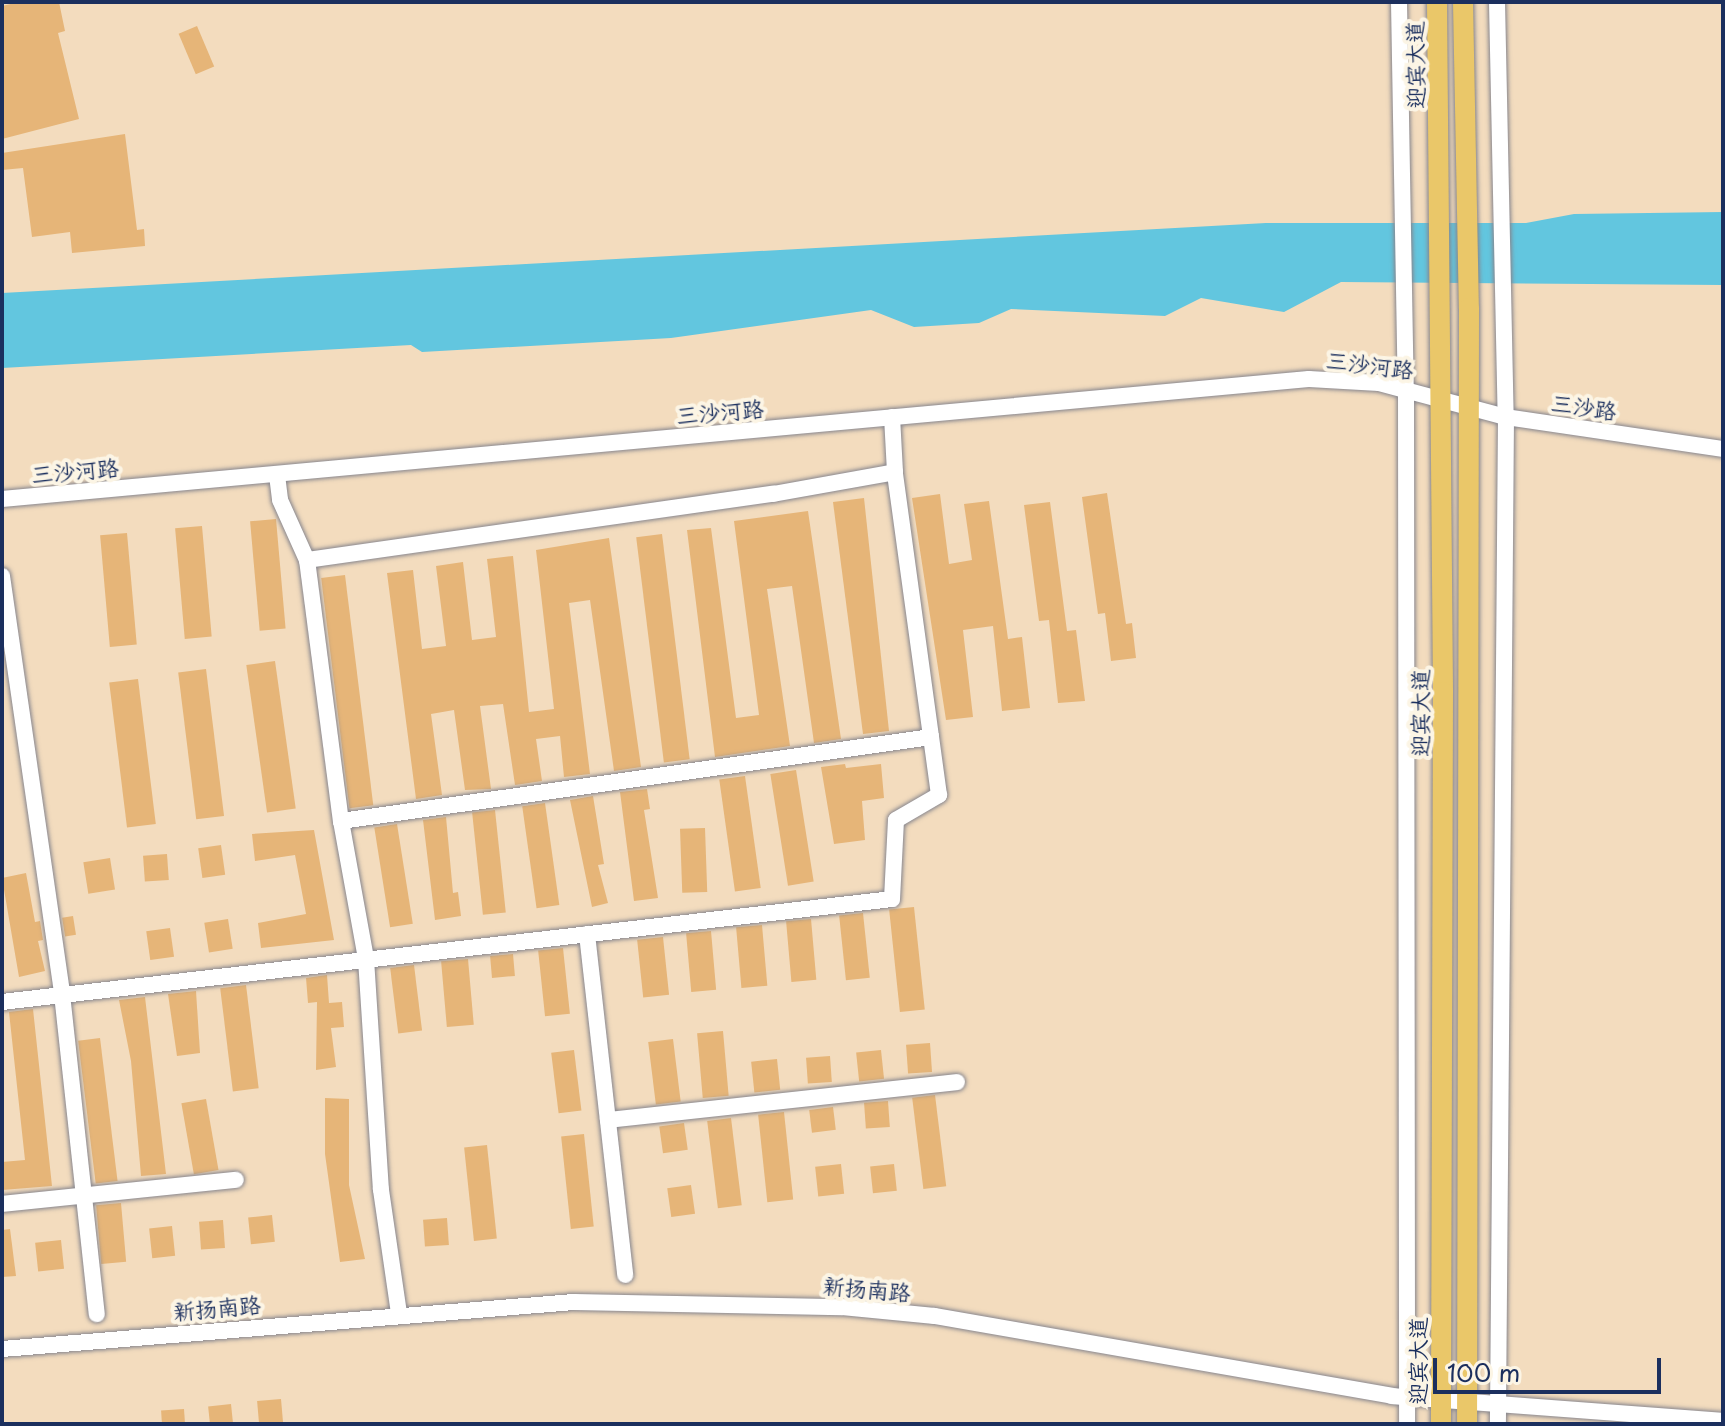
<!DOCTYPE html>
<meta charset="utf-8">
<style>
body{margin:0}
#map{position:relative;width:1725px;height:1426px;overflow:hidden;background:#f3dcbe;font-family:"Playpen Sans","LXGW WenKai TC",sans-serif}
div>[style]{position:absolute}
.water>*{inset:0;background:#62c6df}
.building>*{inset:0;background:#e6b578;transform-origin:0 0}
.roads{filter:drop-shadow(0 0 2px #87868e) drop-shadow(0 0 2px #87868e)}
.minor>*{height:16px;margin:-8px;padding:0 8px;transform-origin:8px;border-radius:8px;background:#fff}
.major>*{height:20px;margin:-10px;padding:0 10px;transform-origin:10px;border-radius:10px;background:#eac769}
span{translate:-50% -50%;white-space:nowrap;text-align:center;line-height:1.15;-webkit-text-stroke:8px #fcf5e5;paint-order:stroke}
.street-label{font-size:22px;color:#1b2f5e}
.frame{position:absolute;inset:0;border:4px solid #1b2f5e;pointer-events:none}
.scale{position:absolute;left:1433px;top:1358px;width:228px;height:36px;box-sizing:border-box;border:4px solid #1b2f5e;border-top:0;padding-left:10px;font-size:24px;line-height:28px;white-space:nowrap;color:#1b2f5e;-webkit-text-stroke:6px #fcf5e5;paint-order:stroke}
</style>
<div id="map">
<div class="water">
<div style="clip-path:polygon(1723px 212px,1723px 285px,1341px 282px,1284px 312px,1201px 298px,1165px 316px,1011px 309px,979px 323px,914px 327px,871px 310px,671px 338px,422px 352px,411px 345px,2px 368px,2px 293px,1266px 223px,1526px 223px,1574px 214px)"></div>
</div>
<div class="building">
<div style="clip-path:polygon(19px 2px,59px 2px,65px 31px,58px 33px,79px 119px,2px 139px,2px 6px)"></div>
<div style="left:197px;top:26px;width:44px;height:20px;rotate:67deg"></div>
<div style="clip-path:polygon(125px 134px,137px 230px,144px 229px,145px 246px,72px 253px,70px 232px,32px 237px,23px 168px,2px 170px,2px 153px)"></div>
<div style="clip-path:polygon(1107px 493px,1126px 624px,1132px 623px,1136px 658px,1111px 661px,1105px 613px,1098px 614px,1082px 497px)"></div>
<div style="clip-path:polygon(940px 494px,949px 564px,972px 560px,964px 504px,989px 501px,1008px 639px,1022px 637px,1030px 708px,1002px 711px,993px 626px,963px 630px,973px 717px,946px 720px,912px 498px)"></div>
<div style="clip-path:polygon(864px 498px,889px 731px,863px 734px,833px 502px)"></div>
<div style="clip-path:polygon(1050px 502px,1067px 631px,1076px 630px,1085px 701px,1058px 703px,1049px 620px,1039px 621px,1024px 505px)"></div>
<div style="clip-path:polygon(808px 511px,841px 739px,814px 743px,792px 586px,767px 589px,790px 746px,715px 757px,687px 530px,711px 528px,736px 718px,759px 715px,734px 521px)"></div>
<div style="left:276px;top:519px;width:110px;height:26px;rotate:85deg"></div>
<div style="left:202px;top:526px;width:111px;height:27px;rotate:85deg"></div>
<div style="left:127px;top:533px;width:112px;height:27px;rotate:85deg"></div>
<div style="left:662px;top:534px;width:227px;height:26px;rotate:83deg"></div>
<div style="clip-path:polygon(609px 538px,641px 767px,614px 771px,590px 600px,569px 603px,590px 774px,564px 777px,560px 736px,536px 739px,542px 781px,515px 785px,503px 704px,480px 706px,491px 789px,465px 790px,454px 710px,431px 714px,442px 795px,416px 799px,387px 573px,413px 570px,422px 649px,446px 646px,436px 566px,463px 562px,472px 640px,496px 637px,487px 559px,513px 556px,529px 712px,554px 709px,536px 550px)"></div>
<div style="left:345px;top:575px;width:232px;height:24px;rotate:83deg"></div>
<div style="left:275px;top:661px;width:149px;height:29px;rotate:82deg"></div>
<div style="left:206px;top:669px;width:148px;height:28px;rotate:83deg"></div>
<div style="left:138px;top:679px;width:146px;height:29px;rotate:83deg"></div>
<div style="clip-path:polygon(845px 764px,846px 768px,881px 764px,884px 798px,862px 801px,865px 840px,834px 844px,821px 767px)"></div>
<div style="left:796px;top:770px;width:113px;height:26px;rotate:81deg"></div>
<div style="left:745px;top:776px;width:113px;height:26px;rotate:82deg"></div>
<div style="clip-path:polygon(647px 789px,650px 809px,644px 810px,658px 898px,634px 901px,620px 792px)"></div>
<div style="clip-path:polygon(593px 796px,604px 864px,598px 865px,608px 903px,592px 907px,570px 800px)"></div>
<div style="left:545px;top:803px;width:103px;height:23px;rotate:82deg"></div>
<div style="left:495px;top:810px;width:103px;height:23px;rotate:84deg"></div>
<div style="clip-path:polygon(446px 817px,453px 893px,458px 892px,461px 916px,435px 920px,423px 820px)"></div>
<div style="left:397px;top:824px;width:101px;height:23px;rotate:81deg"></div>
<div style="left:705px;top:828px;width:64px;height:25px;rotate:88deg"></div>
<div style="clip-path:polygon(314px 830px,334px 940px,261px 948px,258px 923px,306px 914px,295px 855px,255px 861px,252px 834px)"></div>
<div style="left:221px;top:845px;width:30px;height:23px;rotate:82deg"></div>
<div style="left:167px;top:854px;width:26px;height:24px;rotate:86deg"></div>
<div style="left:110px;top:858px;width:32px;height:27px;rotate:81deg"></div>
<div style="clip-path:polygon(26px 873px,35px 922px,40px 921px,43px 940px,38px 941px,45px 971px,19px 977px,2px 878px)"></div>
<div style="left:914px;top:907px;width:103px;height:25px;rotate:84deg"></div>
<div style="left:863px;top:913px;width:65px;height:24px;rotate:84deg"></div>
<div style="left:73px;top:916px;width:19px;height:11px;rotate:81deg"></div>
<div style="left:228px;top:919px;width:30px;height:24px;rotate:81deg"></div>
<div style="left:811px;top:919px;width:61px;height:25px;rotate:85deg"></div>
<div style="left:762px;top:925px;width:61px;height:26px;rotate:85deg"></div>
<div style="left:170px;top:928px;width:29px;height:24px;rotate:82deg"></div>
<div style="left:711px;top:931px;width:59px;height:25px;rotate:85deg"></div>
<div style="left:663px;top:937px;width:58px;height:26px;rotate:84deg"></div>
<div style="left:563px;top:948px;width:66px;height:25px;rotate:84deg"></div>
<div style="left:513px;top:954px;width:22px;height:23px;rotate:85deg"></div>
<div style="left:468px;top:959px;width:66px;height:27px;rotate:85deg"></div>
<div style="left:414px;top:965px;width:66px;height:24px;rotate:83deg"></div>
<div style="clip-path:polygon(327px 975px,329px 1003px,342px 1002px,344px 1027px,331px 1028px,336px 1067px,316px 1070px,317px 1002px,308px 1003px,306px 978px)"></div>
<div style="left:246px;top:985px;width:104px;height:26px;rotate:83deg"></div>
<div style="clip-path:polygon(196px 991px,200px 1053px,177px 1056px,168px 994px)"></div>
<div style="clip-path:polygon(145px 997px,166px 1174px,141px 1176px,131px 1061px,119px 1000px)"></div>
<div style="clip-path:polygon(33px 1009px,52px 1186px,2px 1190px,2px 1162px,25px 1160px,9px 1012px)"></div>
<div style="left:723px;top:1031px;width:65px;height:26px;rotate:85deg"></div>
<div style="left:100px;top:1038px;width:144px;height:22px;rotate:83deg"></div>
<div style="left:673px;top:1039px;width:63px;height:25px;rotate:83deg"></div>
<div style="left:930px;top:1043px;width:29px;height:24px;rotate:86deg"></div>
<div style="left:574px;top:1050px;width:61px;height:23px;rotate:83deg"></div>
<div style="left:881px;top:1050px;width:29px;height:25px;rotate:84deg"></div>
<div style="left:830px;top:1056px;width:26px;height:24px;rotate:86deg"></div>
<div style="left:777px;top:1059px;width:31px;height:26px;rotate:84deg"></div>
<div style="left:935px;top:1095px;width:92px;height:23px;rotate:83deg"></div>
<div style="clip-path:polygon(325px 1098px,349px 1099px,349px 1185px,365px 1259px,340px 1262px,325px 1154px)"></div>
<div style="left:206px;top:1099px;width:72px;height:25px;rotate:80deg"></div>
<div style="left:888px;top:1101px;width:26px;height:24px;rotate:86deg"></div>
<div style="left:833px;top:1107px;width:23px;height:24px;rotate:83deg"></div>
<div style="left:784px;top:1112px;width:88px;height:26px;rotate:84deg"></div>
<div style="left:731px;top:1118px;width:88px;height:24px;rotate:83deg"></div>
<div style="left:684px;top:1123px;width:27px;height:25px;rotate:82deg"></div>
<div style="left:584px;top:1134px;width:93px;height:23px;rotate:84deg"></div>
<div style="left:487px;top:1145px;width:94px;height:23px;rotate:84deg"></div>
<div style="left:841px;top:1164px;width:30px;height:26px;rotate:84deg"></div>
<div style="left:894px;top:1164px;width:27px;height:24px;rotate:84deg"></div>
<div style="left:691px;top:1185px;width:29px;height:24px;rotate:82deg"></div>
<div style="left:121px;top:1203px;width:59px;height:25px;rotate:85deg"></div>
<div style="left:272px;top:1215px;width:27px;height:24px;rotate:84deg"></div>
<div style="left:447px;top:1218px;width:27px;height:24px;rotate:86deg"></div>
<div style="left:223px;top:1220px;width:28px;height:24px;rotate:86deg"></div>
<div style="left:172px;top:1226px;width:30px;height:23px;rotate:84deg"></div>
<div style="clip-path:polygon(10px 1229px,16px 1276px,2px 1277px,2px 1230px)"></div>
<div style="left:61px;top:1240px;width:29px;height:26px;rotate:84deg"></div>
<div style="left:281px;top:1399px;width:25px;height:24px;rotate:85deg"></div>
<div style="left:231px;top:1404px;width:20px;height:23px;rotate:84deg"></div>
<div style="left:184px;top:1409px;width:15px;height:23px;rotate:86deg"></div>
</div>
<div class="roads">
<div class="minor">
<div style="left:1399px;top:2px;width:386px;rotate:89deg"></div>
<div style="left:1406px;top:388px;width:1036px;rotate:89.94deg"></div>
<div style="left:1497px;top:2px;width:415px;rotate:88.8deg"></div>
<div style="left:1506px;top:417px;width:1007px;rotate:90.46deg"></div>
<div style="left:277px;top:475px;width:25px;rotate:83deg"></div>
<div style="left:280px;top:500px;width:66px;rotate:65.8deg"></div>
<div style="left:307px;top:560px;width:263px;rotate:82.6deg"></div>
<div style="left:341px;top:821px;width:140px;rotate:79.7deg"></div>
<div style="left:366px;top:959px;width:231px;rotate:86.3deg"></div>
<div style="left:381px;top:1190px;width:125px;rotate:81.7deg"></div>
<div style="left:2px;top:499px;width:1312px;rotate:-5.25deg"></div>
<div style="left:1309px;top:379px;width:70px;rotate:3.3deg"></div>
<div style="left:1379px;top:383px;width:131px;rotate:15deg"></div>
<div style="left:1506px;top:417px;width:219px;rotate:8.4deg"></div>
<div style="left:307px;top:560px;width:471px;rotate:-8.1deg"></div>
<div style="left:773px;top:494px;width:124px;rotate:-10.2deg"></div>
<div style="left:895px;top:472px;width:55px;rotate:-93.1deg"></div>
<div style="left:2px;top:576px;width:422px;rotate:81.8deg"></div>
<div style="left:62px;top:994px;width:322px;rotate:83.8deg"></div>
<div style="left:341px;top:821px;width:596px;rotate:-8.1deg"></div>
<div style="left:587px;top:934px;width:343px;rotate:83.6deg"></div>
<div style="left:2px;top:1002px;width:896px;rotate:-6.6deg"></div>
<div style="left:892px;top:899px;width:79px;rotate:-87.1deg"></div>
<div style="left:896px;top:820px;width:50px;rotate:-30.2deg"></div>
<div style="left:939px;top:795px;width:326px;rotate:-97.8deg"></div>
<div style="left:608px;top:1120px;width:351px;rotate:-6.2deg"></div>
<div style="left:2px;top:1204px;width:235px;rotate:-5.9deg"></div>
<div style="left:2px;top:1349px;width:574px;rotate:-4.7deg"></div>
<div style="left:574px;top:1302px;width:268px;rotate:1.1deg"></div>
<div style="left:842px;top:1307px;width:93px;rotate:5.5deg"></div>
<div style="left:935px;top:1316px;width:464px;rotate:9.9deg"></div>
<div style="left:1392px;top:1396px;width:332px;rotate:4.3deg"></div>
</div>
<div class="major">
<div style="left:1437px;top:2px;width:690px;rotate:89.5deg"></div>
<div style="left:1443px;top:692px;width:732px;rotate:90.16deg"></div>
<div style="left:1463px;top:2px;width:306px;rotate:88.9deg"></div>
<div style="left:1469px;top:308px;width:1116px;rotate:90.1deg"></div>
</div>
</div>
<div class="street-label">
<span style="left:1414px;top:65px;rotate:-91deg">迎宾大道</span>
<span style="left:1370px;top:364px;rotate:7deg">三沙河路</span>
<span style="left:1584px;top:406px;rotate:8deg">三沙路</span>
<span style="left:720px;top:411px;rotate:-5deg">三沙河路</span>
<span style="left:75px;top:470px;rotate:-5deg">三沙河路</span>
<span style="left:1419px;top:713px;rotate:-90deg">迎宾大道</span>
<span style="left:867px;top:1288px;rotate:5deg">新扬南路</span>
<span style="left:217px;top:1307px;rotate:-5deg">新扬南路</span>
<span style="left:1417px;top:1361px;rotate:-90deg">迎宾大道</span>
</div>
<div class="frame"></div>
<div class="scale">100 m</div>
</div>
